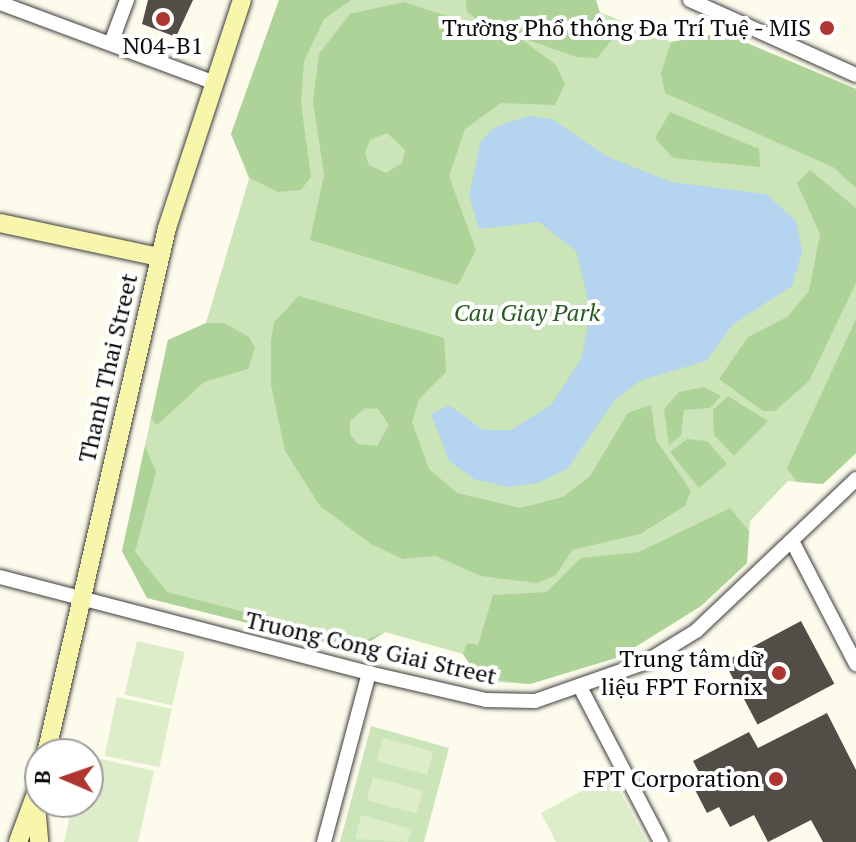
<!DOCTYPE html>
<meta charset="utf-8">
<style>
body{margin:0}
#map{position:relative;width:856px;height:842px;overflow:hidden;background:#fdfbeb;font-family:"PT Serif",serif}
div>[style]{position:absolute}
.green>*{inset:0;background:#cbe4b8}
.forest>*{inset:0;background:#aed399}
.pitch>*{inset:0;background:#ddecc9;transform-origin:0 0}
.water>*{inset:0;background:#b4d4f0}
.building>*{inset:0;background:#534d48;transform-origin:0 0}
.roads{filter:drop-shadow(0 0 2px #3e3e3e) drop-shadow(0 0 2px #3e3e3e)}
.street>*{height:14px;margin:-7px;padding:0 7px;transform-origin:7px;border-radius:7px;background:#fff}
.secondary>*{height:18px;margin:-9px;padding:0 9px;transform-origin:9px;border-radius:9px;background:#f8f6ab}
.dots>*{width:22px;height:22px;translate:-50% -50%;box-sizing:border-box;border:4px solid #fff;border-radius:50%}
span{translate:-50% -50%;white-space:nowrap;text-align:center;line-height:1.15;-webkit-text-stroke:8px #fff;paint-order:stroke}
.poi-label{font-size:24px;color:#0b0b0b}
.right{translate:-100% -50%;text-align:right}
.park-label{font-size:24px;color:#295c22;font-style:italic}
.street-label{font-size:24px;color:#0b0b0b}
.north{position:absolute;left:24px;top:738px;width:80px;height:80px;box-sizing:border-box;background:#fff;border:2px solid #9d9d9d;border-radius:50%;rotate:272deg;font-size:22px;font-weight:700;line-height:32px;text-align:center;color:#0b0b0b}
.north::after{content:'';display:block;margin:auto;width:28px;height:36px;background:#ae3530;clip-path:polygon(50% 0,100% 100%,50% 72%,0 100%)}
</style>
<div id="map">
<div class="green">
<div style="clip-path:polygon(279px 0,596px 0,600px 12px,671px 42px,723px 33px,856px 89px,856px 453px,823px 484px,788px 481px,750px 521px,747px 563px,701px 606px,619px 657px,530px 684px,495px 682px,479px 678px,463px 654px,385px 632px,357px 650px,147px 598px,122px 551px,168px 340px,206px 323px,249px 179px,231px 134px)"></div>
<div style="clip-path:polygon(371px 726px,449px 748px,424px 842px,340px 842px)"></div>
</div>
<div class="forest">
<div style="clip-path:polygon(279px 0,351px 0,324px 19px,304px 61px,301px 103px,311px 177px,301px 190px,278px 192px,250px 178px,231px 134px)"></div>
<div style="clip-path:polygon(466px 0,596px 0,602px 21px,620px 30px,597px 58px,577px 57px,487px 26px,467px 12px)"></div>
<div style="clip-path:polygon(evenodd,404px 2px,524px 41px,556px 65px,565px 84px,555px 105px,501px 103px,465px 129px,449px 176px,476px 250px,458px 285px,310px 240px,324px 175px,313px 102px,319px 54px,350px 14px,404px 2px,387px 133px,405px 150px,402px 163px,386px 173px,369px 165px,365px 153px,370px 140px,387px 133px)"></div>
<div style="clip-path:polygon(723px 33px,856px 89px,856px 188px,833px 167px,665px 93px,661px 73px,671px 42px)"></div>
<div style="clip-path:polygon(670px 112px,759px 149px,760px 167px,673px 158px,655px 138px)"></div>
<div style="clip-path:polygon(810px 170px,856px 208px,856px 283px,809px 381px,775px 411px,763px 411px,719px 379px,748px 337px,787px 317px,809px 291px,820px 234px,797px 183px)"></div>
<div style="clip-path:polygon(evenodd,299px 296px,444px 338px,446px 372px,419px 399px,412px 422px,429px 469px,457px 493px,520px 508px,563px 497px,590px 476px,628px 413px,651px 405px,656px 440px,691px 491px,685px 506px,640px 534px,572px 550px,556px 575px,537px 583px,481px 576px,436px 556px,403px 559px,371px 544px,320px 506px,285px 451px,271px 385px,271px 341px,274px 322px,299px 296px,365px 408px,378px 409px,389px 425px,377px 446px,358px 444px,350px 434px,350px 421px,365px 408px)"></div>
<div style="clip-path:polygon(856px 319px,856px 453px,823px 484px,797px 482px,787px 468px)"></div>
<div style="clip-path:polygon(206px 323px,224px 323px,249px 337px,255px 348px,248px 369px,204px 382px,157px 425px,151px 419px,168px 340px)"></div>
<div style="clip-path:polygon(704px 387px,721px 396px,710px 408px,684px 410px,681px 435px,669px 445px,664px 409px,679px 392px)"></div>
<div style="clip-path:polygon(728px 396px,768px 421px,734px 456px,714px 435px,713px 410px)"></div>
<div style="clip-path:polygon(687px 439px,707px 441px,727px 464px,699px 488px,670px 452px)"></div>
<div style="clip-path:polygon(145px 446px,156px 472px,135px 552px,167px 592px,361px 642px,385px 632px,357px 650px,147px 598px,122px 551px)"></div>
<div style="clip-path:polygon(730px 508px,749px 531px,747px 563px,701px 606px,619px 657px,530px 684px,479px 678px,463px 654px,467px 643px,478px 645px,493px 595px,547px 592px,581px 558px,639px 552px)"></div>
</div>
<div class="pitch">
<div style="left:137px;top:641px;width:49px;height:55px;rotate:13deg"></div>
<div style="left:117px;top:697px;width:56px;height:60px;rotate:12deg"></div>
<div style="left:383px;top:738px;width:52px;height:24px;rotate:15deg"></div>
<div style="clip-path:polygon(88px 756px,154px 771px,138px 842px,64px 842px,73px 802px,88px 802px)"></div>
<div style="clip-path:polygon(611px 775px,647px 842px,556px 842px,541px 813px)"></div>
<div style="left:373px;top:777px;width:52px;height:24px;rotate:15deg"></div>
<div style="clip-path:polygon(361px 815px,412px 829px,408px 842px,355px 839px)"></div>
</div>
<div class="water">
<div style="clip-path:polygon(528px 116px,552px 119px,606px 156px,671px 182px,766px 194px,796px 221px,802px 252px,792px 286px,733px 324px,706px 361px,639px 381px,614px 401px,567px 469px,538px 483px,508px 487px,474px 479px,449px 461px,431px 414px,449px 405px,483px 430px,511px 430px,551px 405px,581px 359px,591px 312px,576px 251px,539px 222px,479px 229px,469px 196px,480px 143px,494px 127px)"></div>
</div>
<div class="building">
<div style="clip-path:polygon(148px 0,193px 0,176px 37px,142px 24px)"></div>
<div style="left:801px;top:621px;width:71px;height:87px;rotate:62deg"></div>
<div style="clip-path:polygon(827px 713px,856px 770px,856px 842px,823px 842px,811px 820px,768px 842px,754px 815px,730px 827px,719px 807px,707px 813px,691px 782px,701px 776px,693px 761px,749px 732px,758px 748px)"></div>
</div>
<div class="roads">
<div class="street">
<div style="left:690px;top:0;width:182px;rotate:24.3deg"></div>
<div style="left:0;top:3px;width:226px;rotate:20.4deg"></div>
<div style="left:111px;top:43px;width:46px;rotate:-69.6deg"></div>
<div style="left:792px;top:541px;width:139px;rotate:62.5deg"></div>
<div style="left:0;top:577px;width:381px;rotate:14.6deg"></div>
<div style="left:369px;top:673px;width:120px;rotate:13deg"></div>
<div style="left:486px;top:700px;width:49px;rotate:1.2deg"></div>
<div style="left:535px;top:701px;width:115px;rotate:-19.2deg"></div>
<div style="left:644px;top:663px;width:61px;rotate:-31.6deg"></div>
<div style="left:696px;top:631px;width:221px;rotate:-43.5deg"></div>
<div style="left:580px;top:687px;width:175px;rotate:62.4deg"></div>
<div style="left:324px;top:842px;width:175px;rotate:-75.1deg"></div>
</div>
<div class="secondary">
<div style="left:0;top:223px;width:163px;rotate:12.1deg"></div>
<div style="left:46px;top:754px;width:540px;rotate:-77.05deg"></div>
<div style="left:167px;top:228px;width:240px;rotate:-71.8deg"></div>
<div style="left:36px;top:805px;width:37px;rotate:85deg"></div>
<div style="left:18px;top:842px;width:63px;rotate:-69.6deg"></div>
</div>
</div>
<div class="dots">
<div style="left:163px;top:19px;background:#ae3530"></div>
<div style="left:827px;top:28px;background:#ae3530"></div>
<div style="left:779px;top:673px;background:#ae3530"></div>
<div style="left:776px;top:779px;background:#ae3530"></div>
</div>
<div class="poi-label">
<span class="right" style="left:811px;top:28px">Trường Phổ thông Đa Trí Tuệ - MIS</span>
<span style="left:163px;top:46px">N04-B1</span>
<span class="right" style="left:763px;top:673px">Trung tâm dữ<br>liệu FPT Fornix</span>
<span class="right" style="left:760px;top:779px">FPT Corporation</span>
</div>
<div class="park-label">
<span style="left:527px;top:313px">Cau Giay Park</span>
</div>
<div class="street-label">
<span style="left:108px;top:368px;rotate:-77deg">Thanh Thai Street</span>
<span style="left:371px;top:648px;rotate:13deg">Truong Cong Giai Street</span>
</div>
<div class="north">B</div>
</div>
